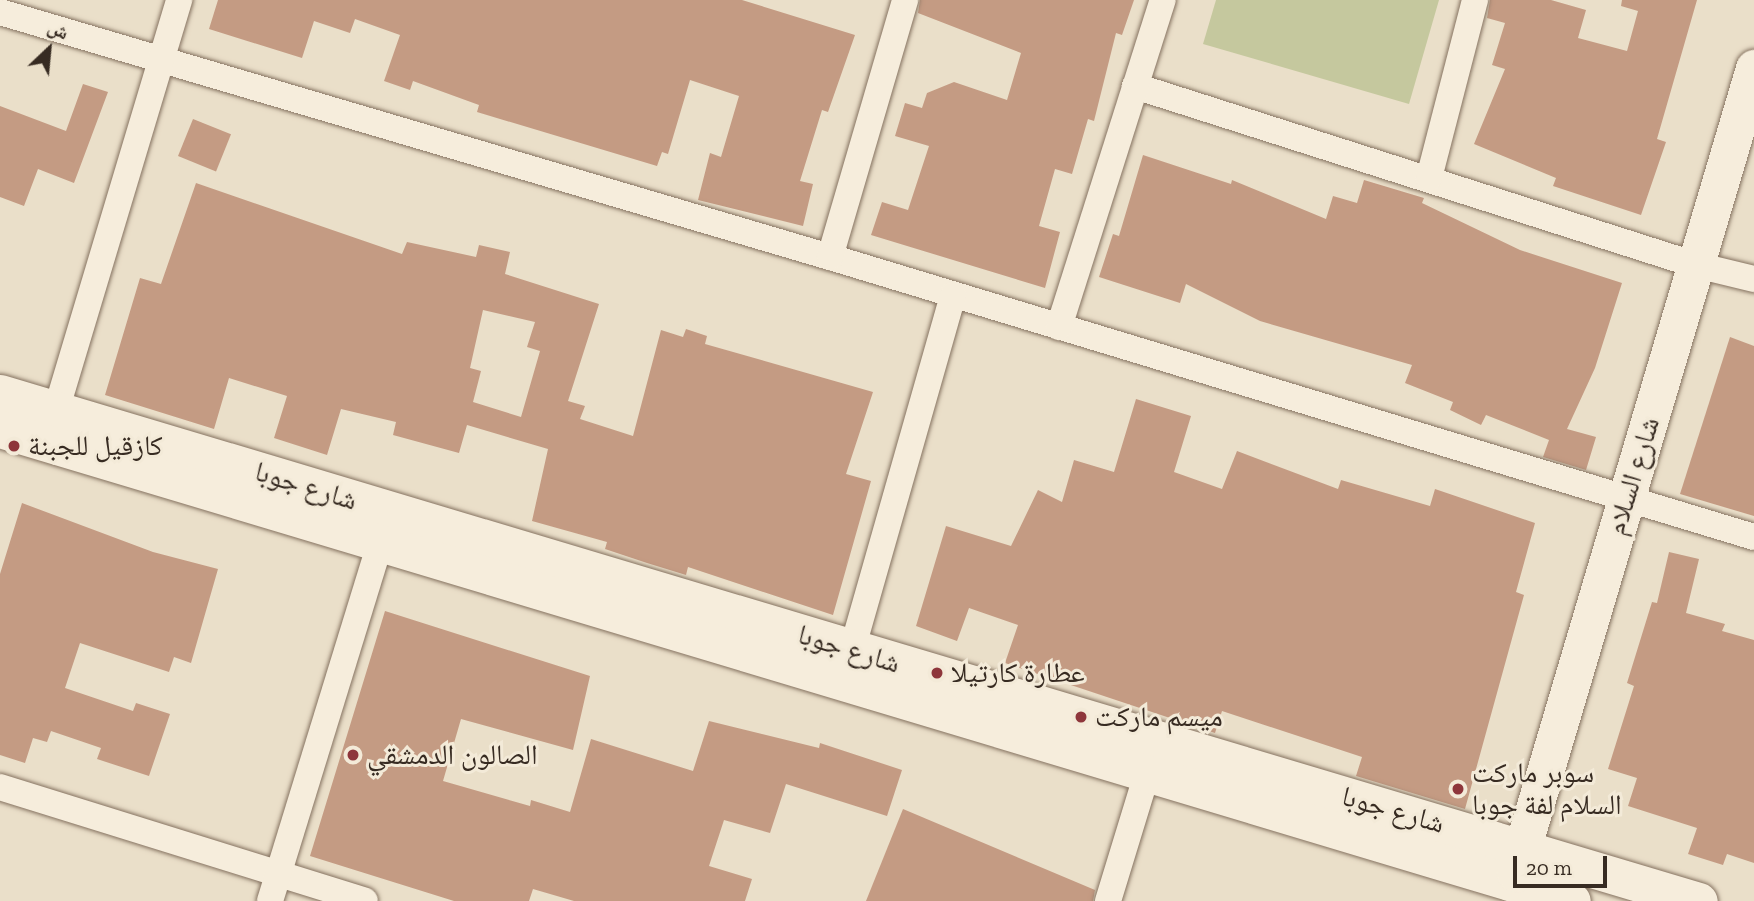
<!DOCTYPE html>
<meta charset="utf-8">
<style>
body{margin:0}
#map{position:relative;width:1754px;height:901px;overflow:hidden;background:#eadfc9;font-family:"Zilla Slab","Noto Naskh Arabic",serif}
div>[style]{position:absolute}
.green>*{inset:0;background:#c5c89e}
.building>*{inset:0;background:#c49b83;transform-origin:0 0}
.roads{filter:drop-shadow(0 0 2px #857260) drop-shadow(0 0 2px #857260)}
.street>*{height:26px;margin:-13px;padding:0 13px;transform-origin:13px;border-radius:13px;background:#f6eddc}
.secondary>*{height:37px;margin:-18.5px;padding:0 18.5px;transform-origin:18.5px;border-radius:18.5px;background:#f6eddc}
.dots>*{width:19px;height:19px;translate:-50% -50%;box-sizing:border-box;border:4px solid #f3ead8;border-radius:50%}
span{translate:-50% -50%;white-space:nowrap;text-align:center;line-height:1.15;-webkit-text-stroke:6px #f3ead8;paint-order:stroke}
.poi-label{font-size:28px;color:#372b22}
.left{translate:0 -50%;text-align:left}
.street-label{font-size:28px;color:#372b22}
.north{position:absolute;left:14px;top:14px;width:70px;height:70px;-webkit-text-stroke:5px #f3ead8;paint-order:stroke;rotate:26deg;font-size:19px;font-weight:700;line-height:28px;text-align:center;color:#372b22}
.north::after{content:'';display:block;margin:auto;width:24px;height:32px;background:#372b22;clip-path:polygon(50% 0,100% 100%,50% 72%,0 100%)}
.scale{position:absolute;left:1513px;top:856px;width:94px;height:32px;box-sizing:border-box;border:4px solid #372b22;border-top:0;padding-left:9px;font-size:21px;line-height:24px;white-space:nowrap;color:#372b22;-webkit-text-stroke:5px #f3ead8;paint-order:stroke}
</style>
<div id="map">
<div class="green">
<div style="clip-path:polygon(1216px 0,1439px 0,1409px 104px,1203px 44px)"></div>
</div>
<div class="building">
<div style="clip-path:polygon(218px 0,742px 0,855px 35px,828px 112px,822px 110px,800px 181px,813px 184px,803px 226px,698px 200px,710px 153px,721px 157px,739px 96px,690px 80px,668px 154px,662px 152px,657px 166px,477px 112px,479px 105px,413px 81px,410px 90px,384px 81px,400px 35px,355px 19px,350px 33px,314px 21px,302px 58px,209px 29px)"></div>
<div style="clip-path:polygon(920px 0,1134px 0,1122px 35px,1116px 33px,1094px 121px,1088px 119px,1072px 174px,1055px 169px,1039px 226px,1060px 232px,1045px 288px,871px 235px,882px 202px,908px 210px,929px 146px,895px 136px,905px 103px,922px 108px,927px 93px,954px 82px,1007px 100px,1021px 53px,918px 13px)"></div>
<div style="clip-path:polygon(1490px 0,1551px 0,1586px 10px,1578px 38px,1627px 51px,1638px 11px,1621px 6px,1622px 0,1697px 0,1657px 139px,1666px 142px,1641px 215px,1553px 186px,1556px 178px,1474px 144px,1505px 69px,1492px 65px,1505px 23px,1487px 18px)"></div>
<div style="clip-path:polygon(83px 84px,108px 92px,74px 183px,38px 169px,24px 206px,0 197px,0 106px,66px 131px)"></div>
<div style="left:193px;top:119px;width:41px;height:40px;rotate:22deg"></div>
<div style="clip-path:polygon(1143px 155px,1231px 184px,1232px 180px,1326px 219px,1333px 196px,1357px 203px,1364px 180px,1424px 198px,1422px 203px,1520px 250px,1622px 283px,1595px 368px,1567px 429px,1596px 437px,1586px 470px,1543px 457px,1549px 440px,1486px 415px,1481px 425px,1450px 410px,1453px 402px,1405px 383px,1412px 365px,1260px 321px,1186px 284px,1180px 303px,1099px 277px,1113px 234px,1119px 236px)"></div>
<div style="clip-path:polygon(evenodd,196px 183px,402px 254px,407px 242px,476px 257px,479px 245px,510px 252px,505px 274px,599px 304px,568px 401px,585px 406px,580px 419px,633px 436px,661px 330px,683px 337px,686px 329px,707px 336px,705px 344px,873px 392px,846px 474px,871px 481px,833px 615px,688px 567px,686px 575px,647px 563px,605px 549px,607px 542px,532px 521px,548px 449px,467px 425px,459px 453px,393px 435px,396px 422px,341px 409px,327px 455px,274px 438px,287px 396px,229px 378px,214px 429px,105px 395px,140px 278px,161px 284px,196px 183px,483px 310px,535px 322px,527px 347px,540px 351px,521px 417px,473px 402px,481px 371px,470px 368px,483px 310px)"></div>
<div style="clip-path:polygon(1730px 337px,1754px 346px,1754px 516px,1680px 494px)"></div>
<div style="clip-path:polygon(1136px 399px,1191px 416px,1174px 472px,1222px 489px,1237px 451px,1338px 489px,1341px 480px,1430px 506px,1435px 489px,1535px 523px,1516px 592px,1524px 595px,1465px 809px,1356px 776px,1362px 757px,1222px 711px,1215px 733px,1005px 663px,1018px 625px,969px 608px,957px 641px,916px 626px,946px 526px,1011px 546px,1038px 490px,1062px 502px,1074px 460px,1114px 472px)"></div>
<div style="clip-path:polygon(22px 503px,153px 552px,218px 569px,191px 663px,174px 657px,169px 672px,80px 643px,65px 688px,133px 711px,136px 703px,170px 714px,149px 776px,97px 759px,101px 748px,51px 731px,47px 742px,33px 738px,25px 763px,0 755px,0 574px)"></div>
<div style="clip-path:polygon(1669px 552px,1699px 559px,1686px 613px,1725px 624px,1722px 631px,1754px 640px,1754px 863px,1727px 854px,1723px 865px,1688px 854px,1697px 828px,1628px 806px,1637px 778px,1608px 769px,1634px 686px,1627px 683px,1652px 602px,1657px 603px)"></div>
<div style="clip-path:polygon(385px 611px,590px 676px,573px 750px,461px 719px,443px 781px,530px 806px,531px 800px,570px 812px,591px 739px,693px 771px,709px 721px,819px 748px,820px 743px,902px 770px,887px 816px,786px 784px,770px 833px,724px 820px,709px 866px,752px 879px,745px 901px,574px 901px,533px 889px,529px 901px,454px 901px,310px 856px)"></div>
<div style="clip-path:polygon(903px 809px,1095px 890px,1093px 901px,866px 901px)"></div>
</div>
<div class="roads">
<div class="street">
<div style="left:0;top:12px;width:865px;rotate:16.45deg"></div>
<div style="left:830px;top:257px;width:965px;rotate:16.86deg"></div>
<div style="left:1135px;top:86px;width:589px;rotate:17.7deg"></div>
<div style="left:1696px;top:265px;width:60px;rotate:13.6deg"></div>
<div style="left:1429px;top:178px;width:184px;rotate:-75.5deg"></div>
<div style="left:830px;top:257px;width:268px;rotate:-73.7deg"></div>
<div style="left:1059px;top:327px;width:343px;rotate:-72.4deg"></div>
<div style="left:52px;top:424px;width:443px;rotate:-73.3deg"></div>
<div style="left:848px;top:664px;width:384px;rotate:-74.1deg"></div>
<div style="left:0;top:787px;width:382px;rotate:17.3deg"></div>
<div style="left:270px;top:901px;width:390px;rotate:-72.9deg"></div>
<div style="left:1108px;top:901px;width:130px;rotate:-73deg"></div>
</div>
<div class="secondary">
<div style="left:0;top:393px;width:1773px;rotate:16.65deg"></div>
<div style="left:0;top:429px;width:1641px;rotate:16.71deg"></div>
<div style="left:1515px;top:873px;width:840px;rotate:-73.46deg"></div>
</div>
</div>
<div class="dots">
<div style="left:14px;top:446px;background:#8e363b"></div>
<div style="left:937px;top:673px;background:#8e363b"></div>
<div style="left:1081px;top:717px;background:#8e363b"></div>
<div style="left:353px;top:755px;background:#8e363b"></div>
<div style="left:1458px;top:789px;background:#8e363b"></div>
</div>
<div class="poi-label">
<span class="left" style="left:28px;top:446px">كازقيل للجبنة</span>
<span class="left" style="left:951px;top:673px">عطارة كارتيلا</span>
<span class="left" style="left:1095px;top:717px">ميسم ماركت</span>
<span class="left" style="left:367px;top:755px">الصالون الدمشقي</span>
<span class="left" style="left:1472px;top:789px">سوبر ماركت<br>السلام لفة جوبا</span>
</div>
<div class="street-label">
<span style="left:1633px;top:476px;rotate:-73deg">شارع السلام</span>
<span style="left:306px;top:486px;rotate:17deg">شارع جوبا</span>
<span style="left:849px;top:649px;rotate:17deg">شارع جوبا</span>
<span style="left:1393px;top:810px;rotate:16deg">شارع جوبا</span>
</div>
<div class="north">ش</div>
<div class="scale">20 m</div>
</div>
